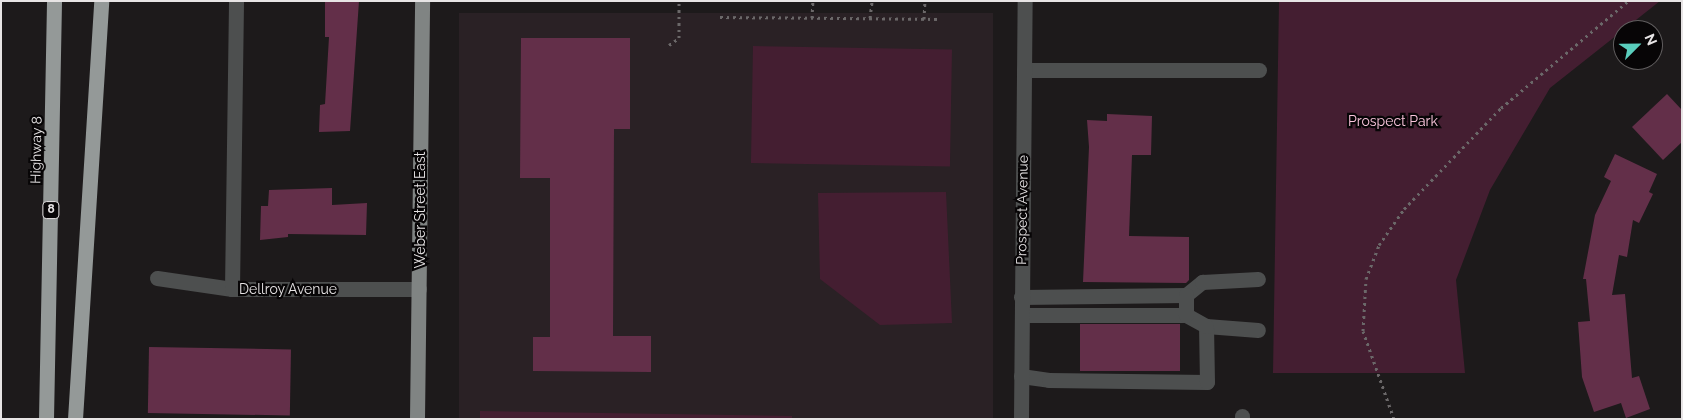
<!DOCTYPE html>
<style>
body{margin:0}
#map{position:relative;width:1683px;height:420px;overflow:hidden;background:#1d1a1b;font-family:Raleway,sans-serif}
div>[style]{position:absolute}
.built>*{inset:0;background:#2a2125;transform-origin:0 0}
.green>*{inset:0;background:#441e31;transform-origin:0 0}
.building>*{inset:0;background:#632f49;transform-origin:0 0}
.path>*{height:3px;margin-top:-1.5px;transform-origin:0;background:repeating-linear-gradient(90deg,#6b6869 0 2.5px,transparent 0 6.5px)}
.minor>*{height:15px;margin:-7.5px;padding:0 7.5px;transform-origin:7.5px;border-radius:7.5px;background:#4d4f4f}
.major>*{height:15px;margin:-7.5px;padding:0 7.5px;transform-origin:7.5px;border-radius:7.5px;background:#808483}
.highway>*{height:15px;margin:-7.5px;padding:0 7.5px;transform-origin:7.5px;border-radius:7.5px;background:#949998}
span{translate:-50% -50%;white-space:nowrap;text-align:center;line-height:1.15;-webkit-text-stroke:4.5px #070506;paint-order:stroke}
.shield-label span{padding:1px 4px;background:#070506;border:1px solid;border-radius:4px;-webkit-text-stroke-width:0}
.shield-label{font-size:12px;color:#e7e4e5;font-weight:700}
.park-label{font-size:14px;color:#fac4dc}
.street-label{font-size:14px;color:#e7e4e5}
.frame{position:absolute;inset:0;border:2px solid #e7e4e5;pointer-events:none}
.north{position:absolute;left:1613px;top:20px;width:50px;height:50px;box-sizing:border-box;background:#070506;border:1px solid #615e5f;border-radius:50%;rotate:67deg;font-size:14px;font-weight:700;line-height:20px;text-align:center;color:#e7e4e5}
.north::after{content:'';display:block;margin:auto;width:18px;height:22px;background:#5acebd;clip-path:polygon(50% 0,100% 100%,50% 72%,0 100%)}
</style>
<div id="map">
<div class="built">
<div style="left:459px;top:13px;width:534px;height:406px"></div>
</div>
<div class="green">
<div style="clip-path:polygon(1279px 1px,1660px 1px,1550px 88px,1490px 190px,1456px 280px,1465px 373px,1273px 373px)"></div>
<div style="left:753px;top:46px;width:199px;height:117px;rotate:1deg"></div>
<div style="clip-path:polygon(946px 192px,952px 323px,880px 325px,820px 279px,818px 193px)"></div>
<div style="clip-path:polygon(480px 411px,792px 416px,792px 419px,480px 419px)"></div>
</div>
<div class="building">
<div style="clip-path:polygon(325px 1px,359px 1px,350px 131px,319px 132px,320px 105px,325px 104px,329px 37px,325px 37px)"></div>
<div style="clip-path:polygon(521px 38px,630px 38px,630px 129px,614px 129px,613px 336px,651px 336px,651px 372px,533px 371px,533px 337px,550px 337px,550px 178px,520px 178px)"></div>
<div style="clip-path:polygon(1667px 94px,1682px 110px,1682px 142px,1663px 160px,1632px 127px)"></div>
<div style="clip-path:polygon(1107px 114px,1152px 116px,1151px 155px,1132px 155px,1129px 236px,1189px 237px,1189px 280px,1186px 283px,1083px 282px,1089px 147px,1087px 120px,1107px 121px)"></div>
<div style="clip-path:polygon(1615px 154px,1657px 174px,1649px 192px,1653px 194px,1639px 223px,1633px 220px,1627px 257px,1619px 255px,1612px 295px,1625px 294px,1632px 378px,1639px 376px,1650px 409px,1626px 418px,1621px 403px,1594px 412px,1582px 377px,1578px 322px,1590px 321px,1586px 279px,1583px 279px,1595px 215px,1611px 181px,1604px 177px)"></div>
<div style="clip-path:polygon(332px 188px,332px 205px,367px 203px,366px 235px,288px 234px,288px 237px,260px 240px,261px 206px,268px 206px,269px 190px)"></div>
<div style="left:1080px;top:324px;width:100px;height:47px"></div>
<div style="left:149px;top:347px;width:142px;height:66px;rotate:1deg"></div>
</div>
<div class="path">
<div style="left:720px;top:17px;width:221px;rotate:0.5deg"></div>
<div style="left:812px;top:18px;width:17px;rotate:-87deg"></div>
<div style="left:870px;top:18px;width:17px;rotate:-83deg"></div>
<div style="left:924px;top:19px;width:18px;rotate:-87deg"></div>
<div style="left:669px;top:45px;width:12px;rotate:-35deg"></div>
<div style="left:679px;top:38px;width:37px;rotate:-90deg"></div>
<div style="left:1394px;top:419px;width:93px;rotate:-109.4deg"></div>
<div style="left:1363px;top:331px;width:52px;rotate:-86.7deg"></div>
<div style="left:1366px;top:279px;width:36px;rotate:-69deg"></div>
<div style="left:1379px;top:245px;width:44px;rotate:-55.2deg"></div>
<div style="left:1404px;top:209px;width:140px;rotate:-46.2deg"></div>
<div style="left:1501px;top:108px;width:166px;rotate:-40.1deg"></div>
</div>
<div class="minor">
<div style="left:1024px;top:70px;width:235px"></div>
<div style="left:157px;top:278px;width:76px;rotate:8.3deg"></div>
<div style="left:232px;top:289px;width:187px"></div>
<div style="left:232px;top:289px;width:288px;rotate:-89.2deg"></div>
<div style="left:1021px;top:297px;width:165px;rotate:-0.7deg"></div>
<div style="left:1186px;top:295px;width:21px;rotate:-39deg"></div>
<div style="left:1202px;top:282px;width:56px;rotate:-3.1deg"></div>
<div style="left:1022px;top:315px;width:164px"></div>
<div style="left:1206px;top:326px;width:52px;rotate:4.4deg"></div>
<div style="left:1021px;top:376px;width:28px;rotate:8deg"></div>
<div style="left:1049px;top:380px;width:158px;rotate:0.7deg"></div>
<div style="left:1207px;top:382px;width:56px;rotate:-91deg"></div>
<div style="left:1206px;top:326px;width:23px;rotate:-151deg"></div>
<div style="left:1186px;top:315px;width:20px;rotate:-90deg"></div>
<div style="left:1242px;top:416px;width:3px;rotate:90deg"></div>
<div style="left:1021px;top:419px;width:418px;rotate:-89.5deg"></div>
</div>
<div class="major">
<div style="left:417px;top:419px;width:418px;rotate:-89.3deg"></div>
</div>
<div class="highway">
<div style="left:46px;top:419px;width:418px;rotate:-88.9deg"></div>
<div style="left:75px;top:419px;width:419px;rotate:-86.4deg"></div>
</div>
<div class="shield-label">
<span style="left:51px;top:210px">8</span>
</div>
<div class="park-label">
<span style="left:1393px;top:121px">Prospect Park</span>
</div>
<div class="street-label">
<span style="left:36px;top:150px;rotate:-89deg">Highway 8</span>
<span style="left:420px;top:210px;rotate:-90deg">Weber Street East</span>
<span style="left:1022px;top:210px;rotate:-89deg">Prospect Avenue</span>
<span style="left:288px;top:289px">Dellroy Avenue</span>
</div>
<div class="frame"></div>
<div class="north">N</div>
</div>
